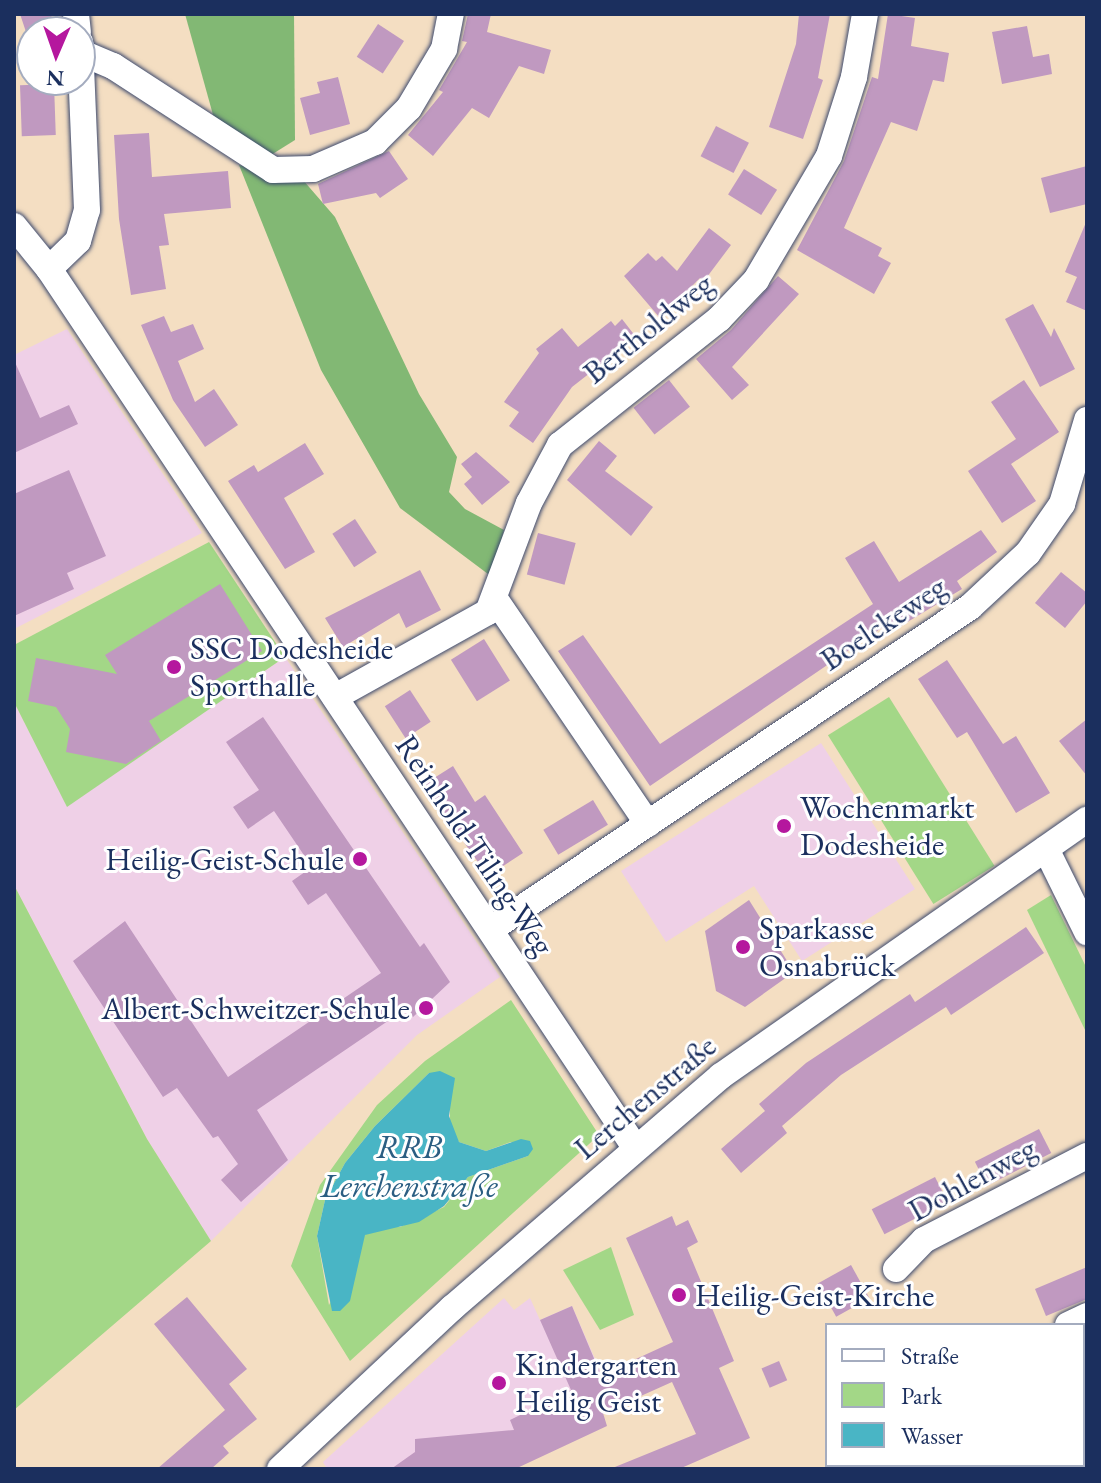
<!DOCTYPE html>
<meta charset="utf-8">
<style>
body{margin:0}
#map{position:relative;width:1101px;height:1483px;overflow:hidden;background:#f4dec2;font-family:"EB Garamond",serif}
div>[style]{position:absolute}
.built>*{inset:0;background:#efd0e7}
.green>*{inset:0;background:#a3d787;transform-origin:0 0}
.forest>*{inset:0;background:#82b874}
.water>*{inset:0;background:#49b5c5}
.building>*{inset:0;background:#c099c0;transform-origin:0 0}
.roads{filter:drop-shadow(0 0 2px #3c496d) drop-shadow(0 0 2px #3c496d)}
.minor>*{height:26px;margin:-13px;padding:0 13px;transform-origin:13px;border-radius:13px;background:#fff}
.dots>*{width:22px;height:22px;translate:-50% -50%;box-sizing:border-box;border:4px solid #fff;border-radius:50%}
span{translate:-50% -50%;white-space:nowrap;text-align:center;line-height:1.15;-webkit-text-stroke:6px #fff;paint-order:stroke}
.street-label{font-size:32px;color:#1b2f5e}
.poi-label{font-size:32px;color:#1b2f5e}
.left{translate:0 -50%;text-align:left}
.right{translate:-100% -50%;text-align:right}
.water-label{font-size:34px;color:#2b5e82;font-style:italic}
.frame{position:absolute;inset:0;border:16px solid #1b2f5e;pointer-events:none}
.legend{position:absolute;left:825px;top:1323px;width:260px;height:144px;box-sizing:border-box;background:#fff;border:2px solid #a4acbf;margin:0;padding:10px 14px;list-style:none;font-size:24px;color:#1b2f5e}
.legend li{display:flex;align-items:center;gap:16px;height:40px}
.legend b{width:40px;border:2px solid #a4acbf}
.north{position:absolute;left:16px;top:16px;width:80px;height:80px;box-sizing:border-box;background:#fff;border:2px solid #a4acbf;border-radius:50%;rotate:182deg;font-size:22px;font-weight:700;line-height:32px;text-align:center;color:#1b2f5e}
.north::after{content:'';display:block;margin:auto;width:28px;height:36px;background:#b5179e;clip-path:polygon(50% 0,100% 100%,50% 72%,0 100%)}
</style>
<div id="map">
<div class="built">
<div style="clip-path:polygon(67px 329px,202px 533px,14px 629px,14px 355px)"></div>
<div style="clip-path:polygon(285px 657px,500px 977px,417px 1035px,211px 1241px,147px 1139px,14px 885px,14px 702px,67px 806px)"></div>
<div style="clip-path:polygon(821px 743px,915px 889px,802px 961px,754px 886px,666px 942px,621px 871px)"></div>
<div style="clip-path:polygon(504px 1298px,514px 1310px,530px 1298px,540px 1320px,572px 1306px,602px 1375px,515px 1431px,501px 1469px,327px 1469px,323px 1462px)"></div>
</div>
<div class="green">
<div style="clip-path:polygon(209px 542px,285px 657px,67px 807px,14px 702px,14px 645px)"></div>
<div style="left:889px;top:697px;width:199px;height:72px;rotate:58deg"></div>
<div style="clip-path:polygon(14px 885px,147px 1139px,211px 1241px,14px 1410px)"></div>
<div style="clip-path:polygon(1051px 895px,1087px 969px,1087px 1034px,1027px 910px)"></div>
<div style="clip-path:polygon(evenodd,511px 1000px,599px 1135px,350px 1361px,291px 1266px,320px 1185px,377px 1105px,425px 1061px,511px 1000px,429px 1073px,450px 1094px,450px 1130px,459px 1142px,486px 1151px,511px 1142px,528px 1156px,468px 1177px,444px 1207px,400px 1227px,380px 1227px,364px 1235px,329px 1305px,317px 1236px,325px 1200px,345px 1163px,375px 1126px,429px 1073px)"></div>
<div style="clip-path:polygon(611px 1247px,634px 1315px,600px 1330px,563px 1270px)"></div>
</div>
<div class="forest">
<div style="clip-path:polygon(185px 14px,294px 14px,295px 140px,271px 155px,215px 122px)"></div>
<div style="clip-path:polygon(239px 165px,303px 180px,335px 217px,419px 394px,457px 457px,449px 492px,465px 509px,504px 530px,492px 577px,400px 508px,321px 370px)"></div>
</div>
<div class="water">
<div style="clip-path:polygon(440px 1071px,455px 1078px,449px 1116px,459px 1142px,486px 1151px,521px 1139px,530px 1141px,533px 1149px,528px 1156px,468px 1177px,444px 1206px,419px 1222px,365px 1235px,350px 1301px,340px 1311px,332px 1311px,317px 1236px,325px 1200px,345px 1163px,375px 1126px,429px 1073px)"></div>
</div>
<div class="building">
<div style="clip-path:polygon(20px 14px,51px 14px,55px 32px,26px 32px)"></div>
<div style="clip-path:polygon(468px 14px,491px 14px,487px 32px,551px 50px,544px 74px,519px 66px,489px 118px,472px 108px,433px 156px,408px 135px,443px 92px,439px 90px,467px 42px,462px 41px)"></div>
<div style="clip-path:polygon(799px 14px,830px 14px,818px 78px,823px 80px,803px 139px,769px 127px,796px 44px)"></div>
<div style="clip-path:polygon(888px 14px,915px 18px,911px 46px,949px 53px,944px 82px,933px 80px,917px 131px,891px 122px,844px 228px,882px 248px,878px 256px,891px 263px,874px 294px,797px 250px,844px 161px,872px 77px,878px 79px)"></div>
<div style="left:378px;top:24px;width:31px;height:39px;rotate:33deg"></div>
<div style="clip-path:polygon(1027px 26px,1033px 57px,1049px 54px,1052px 74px,1002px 84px,992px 32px)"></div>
<div style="clip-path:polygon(338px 77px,350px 124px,310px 135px,300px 98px,320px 93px,317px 82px)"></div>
<div style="left:54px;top:84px;width:51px;height:34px;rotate:88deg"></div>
<div style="left:716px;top:126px;width:37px;height:34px;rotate:27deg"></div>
<div style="clip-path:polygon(149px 133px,152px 177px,228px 171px,231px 208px,164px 214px,169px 245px,159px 246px,166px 289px,131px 295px,119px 219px,114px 135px)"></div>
<div style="clip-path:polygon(389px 151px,408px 179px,380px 198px,376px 193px,323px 204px,318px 184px)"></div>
<div style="clip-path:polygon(1087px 166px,1087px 204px,1050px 213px,1041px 178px)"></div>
<div style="left:744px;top:169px;width:39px;height:30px;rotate:32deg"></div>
<div style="clip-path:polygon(1087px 220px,1087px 311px,1066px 302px,1077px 277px,1065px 272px)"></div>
<div style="clip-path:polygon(709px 228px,731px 245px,704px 281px,700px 278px,660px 318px,624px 276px,648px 253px,656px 261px,662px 256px,677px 271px)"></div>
<div style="clip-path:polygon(778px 276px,799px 294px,732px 367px,749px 385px,732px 400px,696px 359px,731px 330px)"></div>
<div style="clip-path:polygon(1033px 304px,1051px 337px,1054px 328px,1075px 369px,1040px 387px,1005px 319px)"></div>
<div style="clip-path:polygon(164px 316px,171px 332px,193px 324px,204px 349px,178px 361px,195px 402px,214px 389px,238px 425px,205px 447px,173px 400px,141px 325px)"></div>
<div style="clip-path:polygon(622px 319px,636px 337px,572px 387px,533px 443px,509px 426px,519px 412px,504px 402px,539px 353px,536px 349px,562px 328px,578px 347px,611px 321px,615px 326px)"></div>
<div style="clip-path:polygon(14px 360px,40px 418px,69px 405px,78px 424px,14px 453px)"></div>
<div style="left:669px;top:380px;width:34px;height:45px;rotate:52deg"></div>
<div style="clip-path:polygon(1024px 380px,1059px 432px,1011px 464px,1036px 501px,1002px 523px,968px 471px,1016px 439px,991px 402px)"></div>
<div style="clip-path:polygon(599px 441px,617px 456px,605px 471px,653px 507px,631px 536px,567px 480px)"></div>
<div style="clip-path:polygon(305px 443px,324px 474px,284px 498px,315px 552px,285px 569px,228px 481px,254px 465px,258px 472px)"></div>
<div style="clip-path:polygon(476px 452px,510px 482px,482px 505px,464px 484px,472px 477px,461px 464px)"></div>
<div style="clip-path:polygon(69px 470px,106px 556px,67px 573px,74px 589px,14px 616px,14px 494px)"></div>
<div style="left:355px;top:519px;width:40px;height:27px;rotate:57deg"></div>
<div style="clip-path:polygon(981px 530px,997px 552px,957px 581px,962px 589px,891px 632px,886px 625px,650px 786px,558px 651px,583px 635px,660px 744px,873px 604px,845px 558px,874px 541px,899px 582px)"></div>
<div style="left:538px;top:533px;width:39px;height:43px;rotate:15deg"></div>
<div style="clip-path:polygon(420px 570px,441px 610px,406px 628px,399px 613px,343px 647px,325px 618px)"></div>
<div style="clip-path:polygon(1061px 572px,1087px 593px,1087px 601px,1065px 628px,1035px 603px)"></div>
<div style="clip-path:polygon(220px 584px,262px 651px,149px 721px,161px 741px,126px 764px,66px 752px,70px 729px,56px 707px,28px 701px,36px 658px,117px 674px,105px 655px)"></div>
<div style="left:484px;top:639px;width:49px;height:39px;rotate:58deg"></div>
<div style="clip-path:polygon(947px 660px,1003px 744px,1016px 736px,1050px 793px,1016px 813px,967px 732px,957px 738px,918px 679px)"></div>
<div style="left:410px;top:690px;width:38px;height:30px;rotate:57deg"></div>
<div style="clip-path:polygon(263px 717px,420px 947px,424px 943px,450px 982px,413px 1017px,407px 1008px,257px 1110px,288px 1160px,241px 1202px,221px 1180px,238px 1164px,218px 1136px,213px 1138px,177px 1088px,163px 1097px,73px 961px,125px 921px,228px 1077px,381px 973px,326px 893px,308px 905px,292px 881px,312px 867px,274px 811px,248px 829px,233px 807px,259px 790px,226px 742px)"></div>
<div style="clip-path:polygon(1087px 719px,1087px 776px,1059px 741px)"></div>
<div style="clip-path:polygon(453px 766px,475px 802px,485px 795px,523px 853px,488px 876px,423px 785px)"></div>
<div style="left:593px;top:800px;width:29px;height:58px;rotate:59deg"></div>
<div style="clip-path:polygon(749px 900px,794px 972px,745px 1007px,716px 991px,705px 931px)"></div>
<div style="clip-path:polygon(1026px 927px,1044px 953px,951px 1015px,946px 1007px,841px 1075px,782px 1126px,787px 1133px,741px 1173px,721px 1149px,765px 1111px,759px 1104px,806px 1063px,910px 994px,915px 1002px)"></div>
<div style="left:1039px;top:1129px;width:27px;height:72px;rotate:63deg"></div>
<div style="left:935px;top:1177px;width:28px;height:71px;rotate:63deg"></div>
<div style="clip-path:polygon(672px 1216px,676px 1226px,688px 1220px,698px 1242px,687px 1248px,734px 1361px,719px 1368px,750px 1438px,679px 1469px,610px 1469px,696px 1434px,672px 1382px,603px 1413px,607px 1426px,515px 1469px,391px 1469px,415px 1452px,415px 1439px,514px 1430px,510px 1420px,571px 1390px,540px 1320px,572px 1306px,601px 1375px,673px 1342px,626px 1238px)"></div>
<div style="left:851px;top:1265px;width:38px;height:38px;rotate:61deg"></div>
<div style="clip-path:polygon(1087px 1267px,1087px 1299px,1046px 1316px,1035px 1289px)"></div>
<div style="clip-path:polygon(187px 1297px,247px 1369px,229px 1384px,257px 1419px,223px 1446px,229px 1453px,211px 1469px,157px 1469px,225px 1410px,154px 1324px)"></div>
<div style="left:779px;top:1361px;width:21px;height:19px;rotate:67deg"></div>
</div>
<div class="roads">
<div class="minor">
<div style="left:76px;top:14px;width:18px;rotate:84deg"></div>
<div style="left:82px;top:53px;width:34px;rotate:23deg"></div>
<div style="left:113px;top:66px;width:191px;rotate:33deg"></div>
<div style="left:273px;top:170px;width:40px;rotate:-1.4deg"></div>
<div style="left:313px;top:169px;width:68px;rotate:-23.5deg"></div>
<div style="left:375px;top:142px;width:48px;rotate:-45deg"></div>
<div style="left:409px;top:108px;width:69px;rotate:-59.3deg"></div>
<div style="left:444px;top:49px;width:36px;rotate:-79deg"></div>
<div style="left:14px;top:226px;width:55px;rotate:50.9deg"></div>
<div style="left:49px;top:269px;width:1054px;rotate:56.29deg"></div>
<div style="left:49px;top:269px;width:40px;rotate:-44deg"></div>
<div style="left:78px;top:241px;width:32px;rotate:-74deg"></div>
<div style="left:87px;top:210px;width:168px;rotate:-92.4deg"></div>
<div style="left:495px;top:599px;width:272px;rotate:55.8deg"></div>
<div style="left:335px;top:697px;width:175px;rotate:-29.1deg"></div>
<div style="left:488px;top:612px;width:116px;rotate:-69.4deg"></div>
<div style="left:529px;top:503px;width:66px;rotate:-61.9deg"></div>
<div style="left:560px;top:445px;width:203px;rotate:-38.4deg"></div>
<div style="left:719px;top:319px;width:54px;rotate:-46.5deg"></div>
<div style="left:756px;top:280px;width:144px;rotate:-59.5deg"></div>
<div style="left:829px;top:156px;width:83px;rotate:-72.4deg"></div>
<div style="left:854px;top:77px;width:64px;rotate:-80.1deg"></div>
<div style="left:1046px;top:849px;width:93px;rotate:63.7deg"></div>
<div style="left:491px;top:929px;width:577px;rotate:-33.91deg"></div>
<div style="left:970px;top:607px;width:79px;rotate:-43deg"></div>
<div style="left:1028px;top:553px;width:60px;rotate:-55.2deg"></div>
<div style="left:1062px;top:504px;width:88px;rotate:-73.4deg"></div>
<div style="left:896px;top:1269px;width:40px;rotate:-46deg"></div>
<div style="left:924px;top:1240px;width:183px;rotate:-27.3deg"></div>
<div style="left:1068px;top:1325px;width:21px;rotate:-25deg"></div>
<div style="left:280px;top:1469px;width:236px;rotate:-43.1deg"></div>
<div style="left:452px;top:1308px;width:355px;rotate:-40.8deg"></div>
<div style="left:721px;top:1076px;width:447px;rotate:-35deg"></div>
<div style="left:1070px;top:1469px;width:8px;rotate:-30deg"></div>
</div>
</div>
<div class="dots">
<div style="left:174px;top:667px;background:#b5179e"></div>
<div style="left:784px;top:826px;background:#b5179e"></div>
<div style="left:360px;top:859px;background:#b5179e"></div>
<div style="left:743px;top:947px;background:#b5179e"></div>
<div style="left:426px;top:1008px;background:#b5179e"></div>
<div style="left:679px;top:1295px;background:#b5179e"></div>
<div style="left:499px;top:1383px;background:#b5179e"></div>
</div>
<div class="street-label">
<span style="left:648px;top:328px;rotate:-39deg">Bertholdweg</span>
<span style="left:883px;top:623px;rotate:-34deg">Boelckeweg</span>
<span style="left:475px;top:845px;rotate:56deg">Reinhold-Tiling-Weg</span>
<span style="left:645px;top:1097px;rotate:-40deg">Lerchenstraße</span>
<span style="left:972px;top:1179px;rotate:-29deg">Dohlenweg</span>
</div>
<div class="poi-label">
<span class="left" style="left:190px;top:667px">SSC Dodesheide<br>Sporthalle</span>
<span class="left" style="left:800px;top:826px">Wochenmarkt<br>Dodesheide</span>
<span class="right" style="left:344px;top:859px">Heilig-Geist-Schule</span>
<span class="left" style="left:759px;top:947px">Sparkasse<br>Osnabrück</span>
<span class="right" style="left:410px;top:1008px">Albert-Schweitzer-Schule</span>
<span class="left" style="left:695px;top:1295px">Heilig-Geist-Kirche</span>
<span class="left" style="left:515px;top:1383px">Kindergarten<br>Heilig Geist</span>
</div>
<div class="water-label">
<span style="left:409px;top:1166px">RRB<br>Lerchenstraße</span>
</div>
<div class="frame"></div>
<ul class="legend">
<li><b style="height:10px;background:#fff"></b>Straße</li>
<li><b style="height:22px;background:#a3d787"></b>Park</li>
<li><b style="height:22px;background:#49b5c5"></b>Wasser</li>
</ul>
<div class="north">N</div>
</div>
